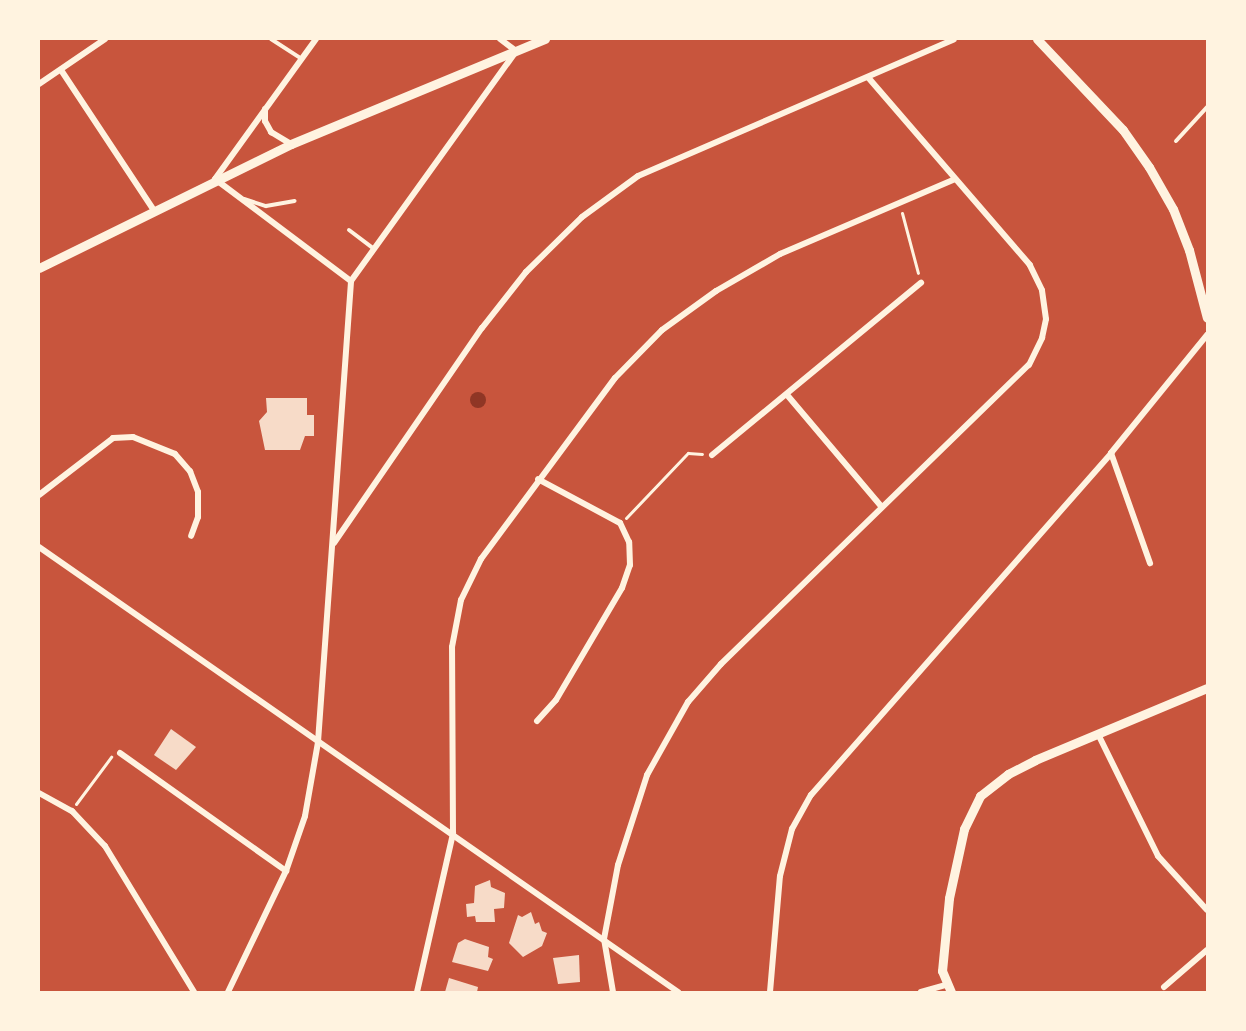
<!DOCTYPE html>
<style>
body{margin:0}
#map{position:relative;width:1246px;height:1031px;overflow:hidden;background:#c8553d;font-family:"Source Sans 3",sans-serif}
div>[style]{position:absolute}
.water>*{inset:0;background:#8f3625}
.round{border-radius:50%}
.building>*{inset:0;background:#f7dbc8}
.path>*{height:3px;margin:-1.5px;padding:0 1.5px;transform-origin:1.5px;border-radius:1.5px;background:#fff3e0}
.service>*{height:4px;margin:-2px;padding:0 2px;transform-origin:2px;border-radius:2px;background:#fff3e0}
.minor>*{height:6px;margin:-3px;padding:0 3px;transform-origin:3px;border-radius:3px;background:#fff3e0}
.tertiary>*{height:9px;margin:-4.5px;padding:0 4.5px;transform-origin:4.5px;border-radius:4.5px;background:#fff3e0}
span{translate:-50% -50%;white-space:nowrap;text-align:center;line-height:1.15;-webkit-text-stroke:6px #fff3e0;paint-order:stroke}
.frame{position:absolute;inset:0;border:40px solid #fff3e0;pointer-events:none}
</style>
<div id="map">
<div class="water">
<div class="round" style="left:470px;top:392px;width:16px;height:16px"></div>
</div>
<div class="building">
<div style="clip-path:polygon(266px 398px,307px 398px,307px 415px,314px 415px,314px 436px,305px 436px,300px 450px,265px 450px,259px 421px,267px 412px)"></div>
<div style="clip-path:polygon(171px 729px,196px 747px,176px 770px,154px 755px)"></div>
<div style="clip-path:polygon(490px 880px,491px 887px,505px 893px,504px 908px,494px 909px,495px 922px,476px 922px,475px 916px,467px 917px,466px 904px,474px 903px,475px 886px)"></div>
<div style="clip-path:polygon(531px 912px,535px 924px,539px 922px,542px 931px,547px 933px,542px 946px,523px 957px,509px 943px,518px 915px,522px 917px)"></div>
<div style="clip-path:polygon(465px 939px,489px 947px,488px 957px,493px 959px,488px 971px,452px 962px,458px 943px)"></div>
<div style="clip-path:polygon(579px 955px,580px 982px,558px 984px,553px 958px)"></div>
<div style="clip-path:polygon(449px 978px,478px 987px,477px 992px,445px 992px)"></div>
</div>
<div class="path">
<div style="left:902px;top:213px;width:62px;rotate:75.1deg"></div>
<div style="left:626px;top:518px;width:90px;rotate:-46.4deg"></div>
<div style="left:688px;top:453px;width:14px;rotate:4deg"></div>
<div style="left:76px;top:804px;width:59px;rotate:-53.3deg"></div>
</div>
<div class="service">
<div style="left:271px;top:39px;width:37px;rotate:33deg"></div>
<div style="left:1176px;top:141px;width:46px;rotate:-47.6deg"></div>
<div style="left:244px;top:199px;width:23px;rotate:18deg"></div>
<div style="left:266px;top:206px;width:29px;rotate:-10deg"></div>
<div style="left:349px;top:230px;width:30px;rotate:37deg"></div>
</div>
<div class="minor">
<div style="left:316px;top:39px;width:173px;rotate:125.8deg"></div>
<div style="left:215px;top:179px;width:170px;rotate:36.9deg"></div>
<div style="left:61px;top:70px;width:167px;rotate:56.5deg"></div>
<div style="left:39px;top:84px;width:80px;rotate:-34.3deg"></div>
<div style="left:265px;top:109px;width:12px;rotate:90deg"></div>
<div style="left:265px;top:121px;width:13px;rotate:61deg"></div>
<div style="left:271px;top:132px;width:23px;rotate:31deg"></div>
<div style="left:788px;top:396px;width:144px;rotate:49.8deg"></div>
<div style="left:1111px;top:453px;width:117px;rotate:70.5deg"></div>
<div style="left:712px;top:455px;width:271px;rotate:-39.5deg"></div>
<div style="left:39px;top:495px;width:93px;rotate:-37.6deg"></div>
<div style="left:113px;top:438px;width:20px;rotate:-3deg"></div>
<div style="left:133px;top:437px;width:45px;rotate:22deg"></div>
<div style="left:175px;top:454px;width:23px;rotate:49deg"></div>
<div style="left:190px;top:471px;width:22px;rotate:69deg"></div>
<div style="left:198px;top:492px;width:25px;rotate:90deg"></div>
<div style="left:198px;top:517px;width:20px;rotate:110deg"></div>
<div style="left:334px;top:543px;width:261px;rotate:-55.5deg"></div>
<div style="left:482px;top:328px;width:71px;rotate:-51.8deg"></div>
<div style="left:526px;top:272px;width:78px;rotate:-44.5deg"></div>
<div style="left:582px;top:217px;width:69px;rotate:-36.2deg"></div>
<div style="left:638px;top:176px;width:344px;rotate:-23.4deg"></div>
<div style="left:39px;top:547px;width:779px;rotate:34.85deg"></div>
<div style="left:537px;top:721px;width:28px;rotate:-48deg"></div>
<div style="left:556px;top:700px;width:130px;rotate:-59.5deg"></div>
<div style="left:622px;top:588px;width:24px;rotate:-71deg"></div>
<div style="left:630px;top:565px;width:23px;rotate:-92deg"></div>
<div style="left:629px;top:542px;width:21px;rotate:-115deg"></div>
<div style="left:620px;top:523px;width:93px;rotate:-151.8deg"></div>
<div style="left:1098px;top:734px;width:136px;rotate:63.8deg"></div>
<div style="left:1158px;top:856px;width:73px;rotate:47.8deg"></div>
<div style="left:120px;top:753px;width:204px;rotate:35.4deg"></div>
<div style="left:39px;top:793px;width:38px;rotate:29deg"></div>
<div style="left:72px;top:811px;width:48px;rotate:46.7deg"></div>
<div style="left:105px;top:846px;width:171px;rotate:58.6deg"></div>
<div style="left:1164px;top:987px;width:57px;rotate:-40.7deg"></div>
<div style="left:228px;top:992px;width:134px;rotate:-64.4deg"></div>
<div style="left:286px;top:871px;width:58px;rotate:-70.9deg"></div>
<div style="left:305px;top:816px;width:75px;rotate:-80deg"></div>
<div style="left:318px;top:742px;width:462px;rotate:-85.9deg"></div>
<div style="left:351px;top:281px;width:283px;rotate:-54.3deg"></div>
<div style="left:516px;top:51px;width:20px;rotate:-143deg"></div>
<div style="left:417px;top:992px;width:163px;rotate:-77.2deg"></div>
<div style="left:453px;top:833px;width:186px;rotate:-90.3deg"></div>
<div style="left:452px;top:647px;width:48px;rotate:-79.2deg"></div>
<div style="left:461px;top:600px;width:46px;rotate:-64deg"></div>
<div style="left:481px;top:559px;width:225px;rotate:-53.5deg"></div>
<div style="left:615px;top:378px;width:67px;rotate:-45.6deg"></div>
<div style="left:662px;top:330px;width:67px;rotate:-35.8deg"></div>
<div style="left:716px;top:291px;width:74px;rotate:-30deg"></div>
<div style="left:780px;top:254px;width:190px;rotate:-23.2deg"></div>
<div style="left:613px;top:992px;width:54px;rotate:-99.6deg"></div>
<div style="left:604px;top:939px;width:75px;rotate:-79.3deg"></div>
<div style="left:618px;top:865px;width:95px;rotate:-72.1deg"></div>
<div style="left:647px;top:775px;width:84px;rotate:-60.7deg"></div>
<div style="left:688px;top:702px;width:50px;rotate:-49deg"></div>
<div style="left:721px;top:664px;width:429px;rotate:-44.2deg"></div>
<div style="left:1029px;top:365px;width:30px;rotate:-64deg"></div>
<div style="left:1042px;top:338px;width:19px;rotate:-78deg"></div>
<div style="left:1046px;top:319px;width:29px;rotate:-98deg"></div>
<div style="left:1042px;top:290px;width:28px;rotate:-116deg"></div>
<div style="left:1030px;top:265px;width:248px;rotate:-130.8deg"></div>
<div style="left:770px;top:992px;width:116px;rotate:-85.1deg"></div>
<div style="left:780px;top:876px;width:49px;rotate:-75.7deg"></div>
<div style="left:792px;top:829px;width:39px;rotate:-61deg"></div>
<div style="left:811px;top:795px;width:455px;rotate:-48.7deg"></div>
<div style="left:1111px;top:453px;width:152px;rotate:-50.9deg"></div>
<div style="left:921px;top:992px;width:25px;rotate:-16deg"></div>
</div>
<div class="tertiary">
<div style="left:1037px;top:39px;width:125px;rotate:46.6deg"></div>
<div style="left:1123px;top:130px;width:45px;rotate:54.9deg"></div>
<div style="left:1149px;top:167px;width:48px;rotate:60.3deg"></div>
<div style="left:1173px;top:209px;width:44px;rotate:68.7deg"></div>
<div style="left:1189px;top:250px;width:70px;rotate:75.2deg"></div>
<div style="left:39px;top:268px;width:281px;rotate:-26.2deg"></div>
<div style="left:291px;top:144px;width:275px;rotate:-22.5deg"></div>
<div style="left:951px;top:992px;width:23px;rotate:-113deg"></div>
<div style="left:942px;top:971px;width:73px;rotate:-84.5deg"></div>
<div style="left:949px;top:898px;width:71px;rotate:-77.7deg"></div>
<div style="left:964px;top:829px;width:37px;rotate:-64deg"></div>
<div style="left:980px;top:796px;width:36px;rotate:-38deg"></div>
<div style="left:1008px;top:774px;width:30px;rotate:-27deg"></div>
<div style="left:1035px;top:760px;width:186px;rotate:-22.7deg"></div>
</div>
<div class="frame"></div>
</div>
